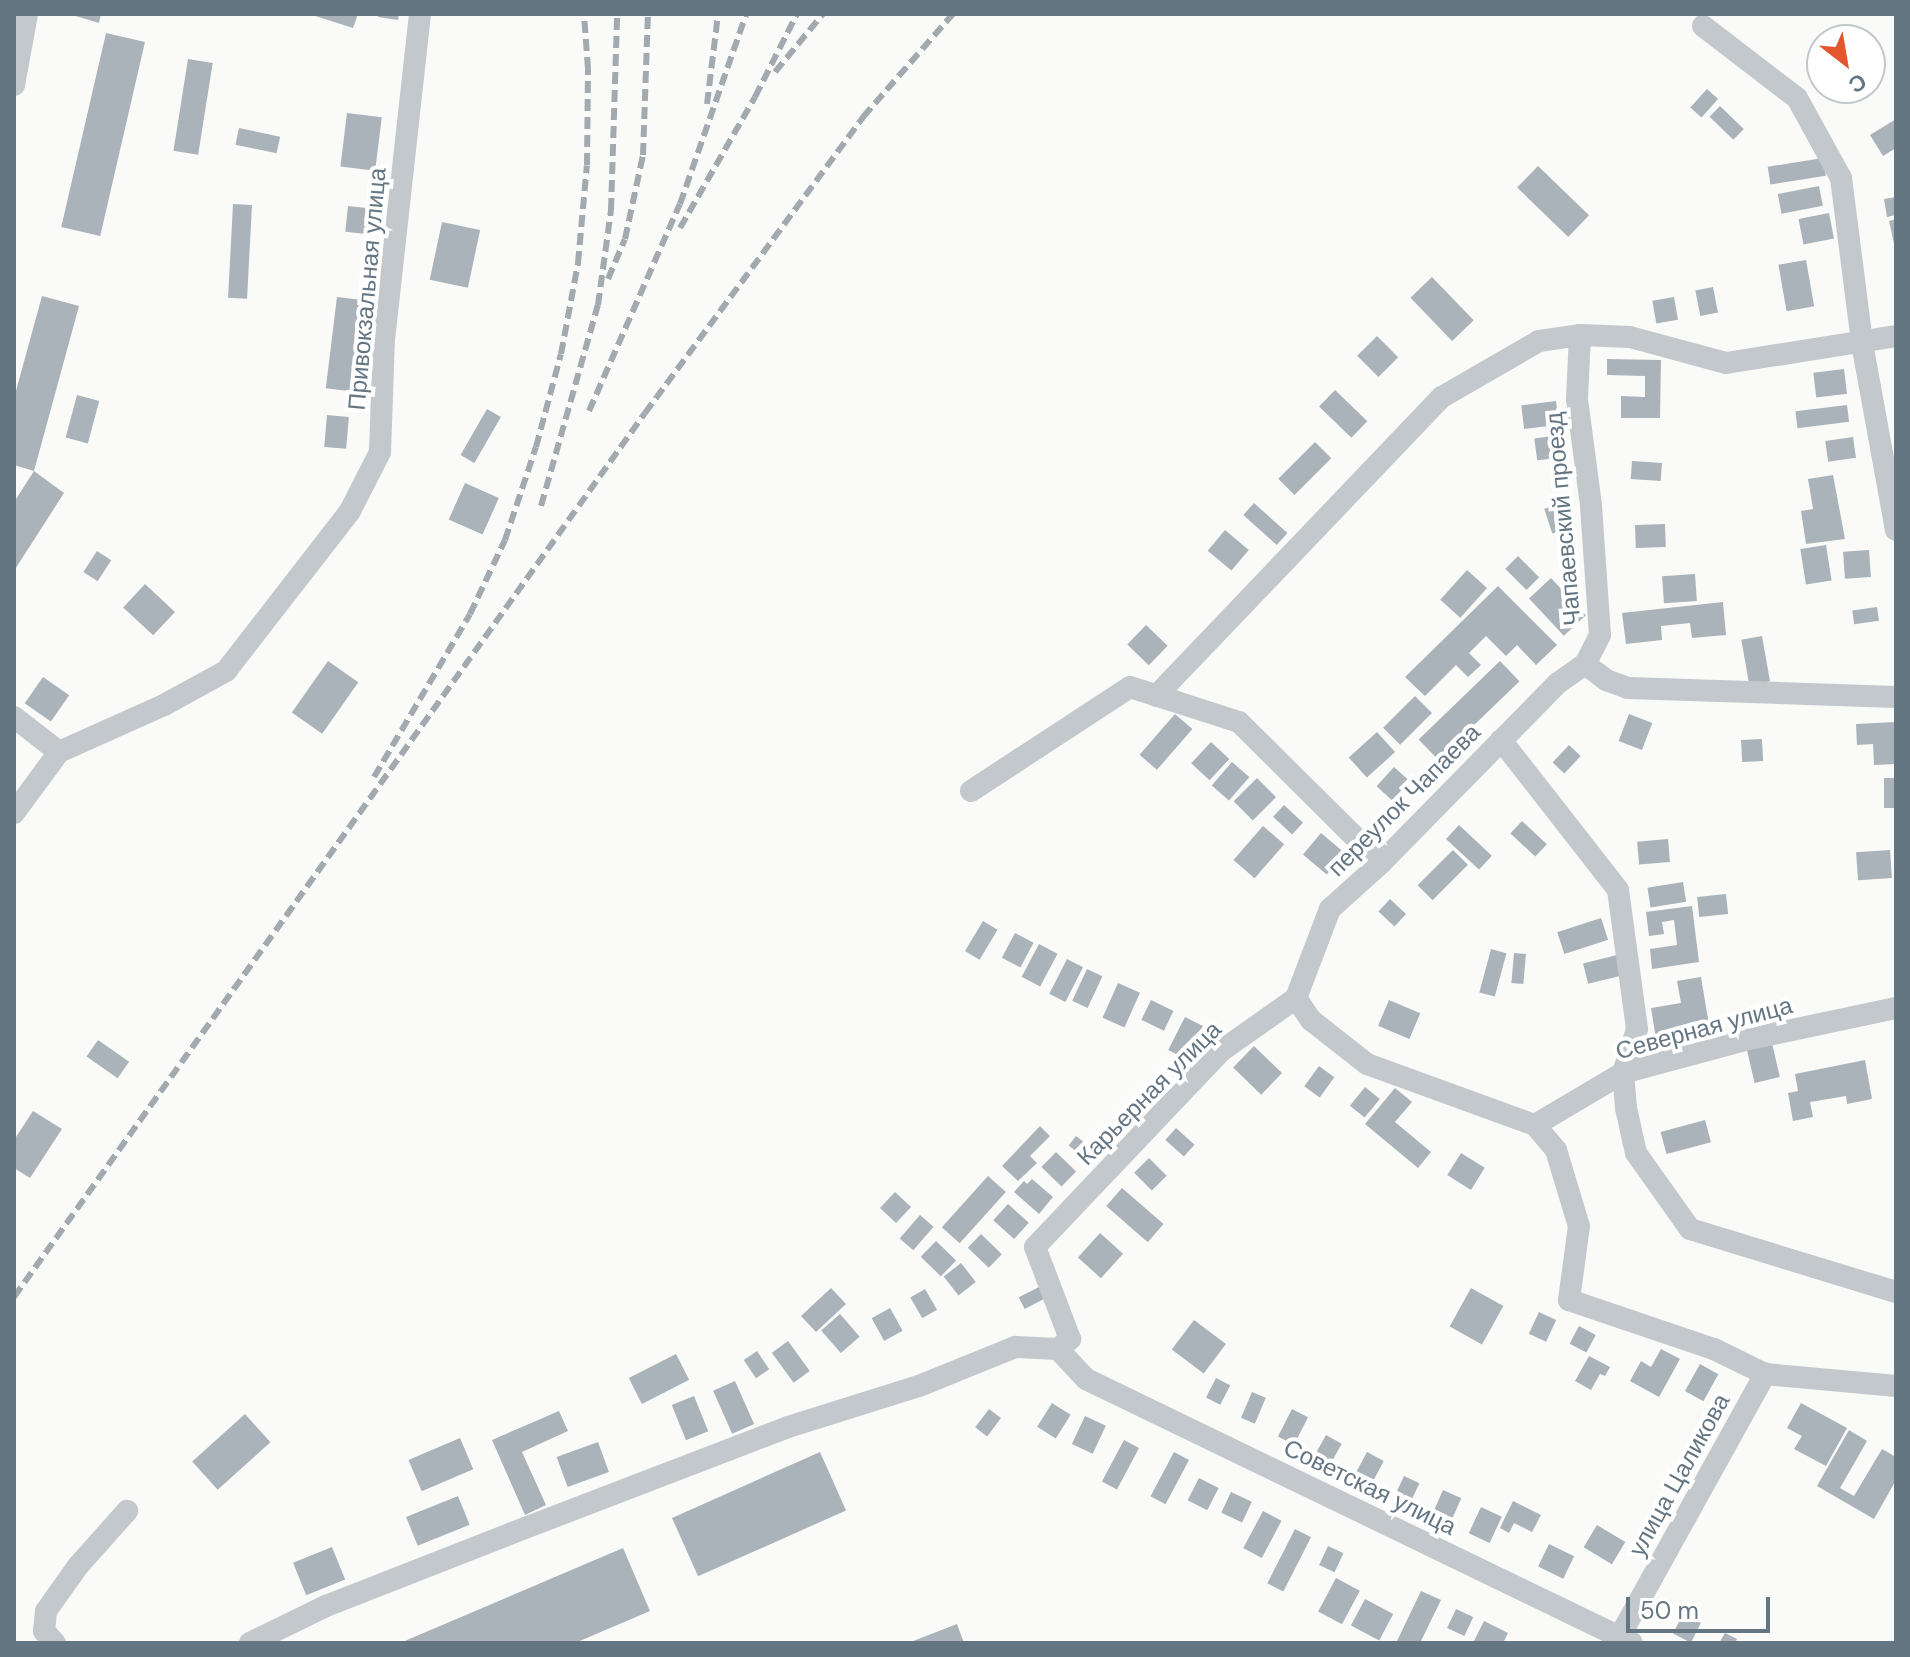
<!DOCTYPE html>
<meta charset="utf-8">
<style>
body{margin:0}
#map{position:relative;width:1910px;height:1657px;overflow:hidden;background:#fafaf8;font-family:"DM Sans",sans-serif}
div>[style]{position:absolute}
.building>*{inset:0;background:#aab3b9;transform-origin:0 0}
.minor>*{height:22px;margin:-11px;padding:0 11px;transform-origin:11px;border-radius:11px;background:#c3c8cc}
.rail>*{height:6px;margin-top:-3px;transform-origin:0;background:repeating-linear-gradient(90deg,#a2aab0 0 12px,transparent 0 18px)}
span{translate:-50% -50%;white-space:nowrap;text-align:center;line-height:1.15;-webkit-text-stroke:8px #fff;paint-order:stroke}
.street-label{font-size:24px;color:#657683}
.frame{position:absolute;inset:0;border:16px solid #657683;pointer-events:none}
.north{position:absolute;left:1806px;top:24px;width:80px;height:80px;box-sizing:border-box;background:#fff;border:2px solid #c1c8cd;border-radius:50%;rotate:149deg;font-size:22px;font-weight:700;line-height:32px;text-align:center;color:#657683}
.north::after{content:'';display:block;margin:auto;width:28px;height:36px;background:#e4572e;clip-path:polygon(50% 0,100% 100%,50% 72%,0 100%)}
.scale{position:absolute;left:1626px;top:1597px;width:144px;height:36px;box-sizing:border-box;border:4px solid #657683;border-top:0;padding-left:10px;font-size:24px;line-height:28px;white-space:nowrap;color:#657683;-webkit-text-stroke:6px #fff;paint-order:stroke}
</style>
<div id="map">
<div class="building">
<div style="clip-path:polygon(69px 14px,101px 14px,99px 23px)"></div>
<div style="clip-path:polygon(309px 14px,358px 14px,353px 28px)"></div>
<div style="clip-path:polygon(378px 14px,399px 14px,398px 20px,378px 17px)"></div>
<div style="left:106px;top:33px;width:40px;height:199px;rotate:13deg"></div>
<div style="left:188px;top:59px;width:25px;height:93px;rotate:9deg"></div>
<div style="left:1707px;top:89px;width:15px;height:25px;rotate:42deg"></div>
<div style="left:1720px;top:106px;width:33px;height:15px;rotate:44deg"></div>
<div style="left:347px;top:113px;width:35px;height:54px;rotate:7deg"></div>
<div style="clip-path:polygon(1896px 119px,1896px 148px,1883px 156px,1870px 135px)"></div>
<div style="left:239px;top:128px;width:42px;height:17px;rotate:12deg"></div>
<div style="left:1823px;top:158px;width:18px;height:56px;rotate:81deg"></div>
<div style="left:1538px;top:166px;width:71px;height:30px;rotate:44deg"></div>
<div style="left:1819px;top:186px;width:20px;height:42px;rotate:79deg"></div>
<div style="clip-path:polygon(1896px 197px,1896px 215px,1887px 217px,1884px 199px)"></div>
<div style="left:233px;top:204px;width:19px;height:94px;rotate:3deg"></div>
<div style="left:348px;top:206px;width:28px;height:26px;rotate:6deg"></div>
<div style="left:1829px;top:213px;width:26px;height:31px;rotate:79deg"></div>
<div style="clip-path:polygon(1896px 219px,1896px 248px,1895px 248px,1889px 221px)"></div>
<div style="left:442px;top:222px;width:39px;height:59px;rotate:12deg"></div>
<div style="left:1806px;top:260px;width:47px;height:28px;rotate:80deg"></div>
<div style="left:1432px;top:277px;width:60px;height:30px;rotate:46deg"></div>
<div style="left:1713px;top:287px;width:26px;height:18px;rotate:79deg"></div>
<div style="clip-path:polygon(42px 296px,79px 306px,34px 471px,14px 465px,14px 398px)"></div>
<div style="left:337px;top:297px;width:25px;height:92px;rotate:7deg"></div>
<div style="left:1674px;top:297px;width:23px;height:22px;rotate:80deg"></div>
<div style="left:1377px;top:336px;width:30px;height:28px;rotate:45deg"></div>
<div style="clip-path:polygon(1607px 359px,1661px 360px,1660px 418px,1621px 418px,1621px 396px,1645px 397px,1645px 376px,1607px 375px)"></div>
<div style="left:1844px;top:369px;width:25px;height:31px;rotate:83deg"></div>
<div style="left:1335px;top:390px;width:45px;height:23px;rotate:44deg"></div>
<div style="left:77px;top:395px;width:23px;height:44px;rotate:15deg"></div>
<div style="left:1556px;top:401px;width:24px;height:35px;rotate:83deg"></div>
<div style="left:1847px;top:405px;width:17px;height:52px;rotate:83deg"></div>
<div style="left:487px;top:409px;width:16px;height:53px;rotate:30deg"></div>
<div style="left:327px;top:415px;width:22px;height:32px;rotate:5deg"></div>
<div style="left:1560px;top:435px;width:22px;height:26px;rotate:82deg"></div>
<div style="left:1853px;top:437px;width:21px;height:28px;rotate:82deg"></div>
<div style="left:1315px;top:442px;width:23px;height:52px;rotate:45deg"></div>
<div style="left:1632px;top:461px;width:30px;height:18px;rotate:4deg"></div>
<div style="clip-path:polygon(34px 471px,64px 493px,14px 571px,14px 502px)"></div>
<div style="clip-path:polygon(1833px 475px,1845px 539px,1806px 544px,1801px 511px,1813px 509px,1808px 479px)"></div>
<div style="left:465px;top:483px;width:37px;height:40px;rotate:24deg"></div>
<div style="left:1568px;top:501px;width:26px;height:25px;rotate:72deg"></div>
<div style="left:1254px;top:503px;width:45px;height:16px;rotate:42deg"></div>
<div style="left:1665px;top:524px;width:23px;height:30px;rotate:88deg"></div>
<div style="left:1225px;top:530px;width:31px;height:27px;rotate:40deg"></div>
<div style="left:1826px;top:545px;width:36px;height:26px;rotate:81deg"></div>
<div style="left:1869px;top:550px;width:27px;height:26px;rotate:86deg"></div>
<div style="left:97px;top:551px;width:17px;height:25px;rotate:33deg"></div>
<div style="left:1518px;top:556px;width:30px;height:18px;rotate:45deg"></div>
<div style="left:1467px;top:570px;width:27px;height:40px;rotate:42deg"></div>
<div style="left:1695px;top:574px;width:27px;height:33px;rotate:86deg"></div>
<div style="left:1551px;top:578px;width:51px;height:30px;rotate:47deg"></div>
<div style="left:145px;top:584px;width:41px;height:32px;rotate:43deg"></div>
<div style="clip-path:polygon(1498px 586px,1557px 645px,1536px 665px,1517px 645px,1506px 656px,1486px 636px,1469px 653px,1481px 665px,1468px 677px,1456px 665px,1425px 696px,1405px 677px)"></div>
<div style="clip-path:polygon(1723px 602px,1726px 635px,1692px 638px,1690px 623px,1661px 626px,1662px 640px,1626px 644px,1622px 613px)"></div>
<div style="left:1877px;top:607px;width:14px;height:25px;rotate:82deg"></div>
<div style="left:1146px;top:625px;width:30px;height:27px;rotate:44deg"></div>
<div style="left:1762px;top:636px;width:46px;height:21px;rotate:80deg"></div>
<div style="left:328px;top:661px;width:37px;height:63px;rotate:35deg"></div>
<div style="left:1500px;top:661px;width:28px;height:113px;rotate:46deg"></div>
<div style="left:43px;top:677px;width:32px;height:32px;rotate:35deg"></div>
<div style="left:1415px;top:696px;width:24px;height:45px;rotate:45deg"></div>
<div style="left:1175px;top:714px;width:23px;height:54px;rotate:41deg"></div>
<div style="left:1629px;top:714px;width:25px;height:29px;rotate:21deg"></div>
<div style="clip-path:polygon(1896px 722px,1896px 764px,1874px 765px,1873px 744px,1857px 745px,1856px 724px)"></div>
<div style="left:1377px;top:732px;width:27px;height:38px;rotate:48deg"></div>
<div style="left:1762px;top:739px;width:22px;height:21px;rotate:87deg"></div>
<div style="left:1211px;top:742px;width:25px;height:29px;rotate:43deg"></div>
<div style="left:1569px;top:745px;width:16px;height:24px;rotate:43deg"></div>
<div style="left:1232px;top:762px;width:23px;height:31px;rotate:41deg"></div>
<div style="left:1394px;top:767px;width:24px;height:26px;rotate:42deg"></div>
<div style="left:1257px;top:778px;width:27px;height:33px;rotate:45deg"></div>
<div style="left:1884px;top:778px;width:12px;height:30px"></div>
<div style="left:1284px;top:805px;width:26px;height:16px;rotate:43deg"></div>
<div style="left:1522px;top:821px;width:34px;height:17px;rotate:43deg"></div>
<div style="left:1459px;top:825px;width:45px;height:19px;rotate:43deg"></div>
<div style="left:1263px;top:826px;width:28px;height:45px;rotate:41deg"></div>
<div style="left:1321px;top:833px;width:31px;height:28px;rotate:40deg"></div>
<div style="left:1668px;top:839px;width:23px;height:31px;rotate:85deg"></div>
<div style="left:1453px;top:850px;width:21px;height:50px;rotate:45deg"></div>
<div style="left:1890px;top:850px;width:28px;height:34px;rotate:86deg"></div>
<div style="left:1683px;top:882px;width:20px;height:36px;rotate:81deg"></div>
<div style="left:1726px;top:894px;width:20px;height:29px;rotate:84deg"></div>
<div style="left:1390px;top:899px;width:22px;height:17px;rotate:43deg"></div>
<div style="clip-path:polygon(1692px 906px,1699px 962px,1652px 969px,1650px 949px,1677px 945px,1674px 920px,1662px 922px,1664px 934px,1649px 936px,1646px 912px)"></div>
<div style="left:1601px;top:918px;width:23px;height:46px;rotate:72deg"></div>
<div style="left:983px;top:921px;width:17px;height:35px;rotate:31deg"></div>
<div style="left:1015px;top:933px;width:21px;height:28px;rotate:28deg"></div>
<div style="left:1039px;top:944px;width:21px;height:37px;rotate:28deg"></div>
<div style="left:1491px;top:949px;width:16px;height:45px;rotate:15deg"></div>
<div style="left:1514px;top:953px;width:12px;height:30px;rotate:5deg"></div>
<div style="left:1617px;top:955px;width:21px;height:35px;rotate:76deg"></div>
<div style="left:1067px;top:959px;width:18px;height:39px;rotate:27deg"></div>
<div style="left:1087px;top:969px;width:17px;height:35px;rotate:25deg"></div>
<div style="clip-path:polygon(1701px 977px,1710px 1031px,1656px 1039px,1651px 1008px,1681px 1003px,1677px 981px)"></div>
<div style="left:1118px;top:983px;width:24px;height:38px;rotate:24deg"></div>
<div style="left:1151px;top:1000px;width:25px;height:22px;rotate:26deg"></div>
<div style="left:1389px;top:1000px;width:34px;height:28px;rotate:23deg"></div>
<div style="left:1185px;top:1017px;width:20px;height:37px;rotate:27deg"></div>
<div style="left:98px;top:1040px;width:38px;height:20px;rotate:35deg"></div>
<div style="left:1772px;top:1043px;width:35px;height:26px;rotate:77deg"></div>
<div style="left:1254px;top:1046px;width:39px;height:30px;rotate:44deg"></div>
<div style="clip-path:polygon(1865px 1060px,1872px 1099px,1847px 1104px,1846px 1096px,1810px 1102px,1813px 1117px,1793px 1121px,1788px 1093px,1798px 1091px,1795px 1074px)"></div>
<div style="left:1319px;top:1066px;width:19px;height:25px;rotate:36deg"></div>
<div style="left:1365px;top:1087px;width:19px;height:24px;rotate:39deg"></div>
<div style="clip-path:polygon(1395px 1088px,1412px 1102px,1395px 1122px,1431px 1152px,1418px 1168px,1365px 1124px)"></div>
<div style="clip-path:polygon(33px 1111px,62px 1129px,30px 1178px,14px 1168px,14px 1140px)"></div>
<div style="left:1705px;top:1120px;width:23px;height:46px;rotate:75deg"></div>
<div style="clip-path:polygon(1040px 1126px,1050px 1136px,1030px 1156px,1037px 1163px,1018px 1181px,1002px 1166px)"></div>
<div style="left:1176px;top:1128px;width:25px;height:16px;rotate:42deg"></div>
<div style="left:1076px;top:1136px;width:24px;height:12px;rotate:38deg"></div>
<div style="left:1056px;top:1152px;width:28px;height:21px;rotate:44deg"></div>
<div style="left:1461px;top:1153px;width:28px;height:26px;rotate:32deg"></div>
<div style="left:1149px;top:1158px;width:25px;height:21px;rotate:45deg"></div>
<div style="left:988px;top:1176px;width:24px;height:69px;rotate:42deg"></div>
<div style="clip-path:polygon(1032px 1179px,1053px 1197px,1039px 1214px,1014px 1192px,1024px 1181px,1027px 1184px)"></div>
<div style="left:1122px;top:1188px;width:55px;height:24px;rotate:41deg"></div>
<div style="left:895px;top:1192px;width:22px;height:22px;rotate:43deg"></div>
<div style="left:1008px;top:1204px;width:28px;height:22px;rotate:42deg"></div>
<div style="left:920px;top:1215px;width:18px;height:31px;rotate:41deg"></div>
<div style="left:1100px;top:1233px;width:31px;height:33px;rotate:42deg"></div>
<div style="left:981px;top:1234px;width:29px;height:19px;rotate:44deg"></div>
<div style="left:936px;top:1241px;width:28px;height:22px;rotate:44deg"></div>
<div style="left:961px;top:1263px;width:24px;height:22px;rotate:52deg"></div>
<div style="left:1041px;top:1286px;width:13px;height:25px;rotate:63deg"></div>
<div style="left:831px;top:1288px;width:22px;height:41px;rotate:47deg"></div>
<div style="left:1471px;top:1288px;width:37px;height:44px;rotate:29deg"></div>
<div style="left:925px;top:1289px;width:24px;height:17px;rotate:60deg"></div>
<div style="left:890px;top:1308px;width:26px;height:21px;rotate:61deg"></div>
<div style="left:1539px;top:1312px;width:19px;height:24px;rotate:25deg"></div>
<div style="left:840px;top:1314px;width:30px;height:25px;rotate:49deg"></div>
<div style="left:1194px;top:1320px;width:40px;height:37px;rotate:37deg"></div>
<div style="left:1579px;top:1326px;width:19px;height:20px;rotate:28deg"></div>
<div style="left:788px;top:1341px;width:37px;height:20px;rotate:54deg"></div>
<div style="clip-path:polygon(1661px 1349px,1680px 1359px,1659px 1397px,1630px 1381px,1641px 1361px,1651px 1367px)"></div>
<div style="left:757px;top:1351px;width:22px;height:16px;rotate:56deg"></div>
<div style="left:676px;top:1354px;width:29px;height:53px;rotate:63deg"></div>
<div style="clip-path:polygon(1589px 1356px,1610px 1367px,1605px 1376px,1600px 1374px,1591px 1390px,1575px 1381px)"></div>
<div style="left:1700px;top:1364px;width:21px;height:31px;rotate:29deg"></div>
<div style="left:1216px;top:1378px;width:16px;height:22px;rotate:27deg"></div>
<div style="left:735px;top:1381px;width:47px;height:24px;rotate:66deg"></div>
<div style="left:1252px;top:1392px;width:15px;height:28px;rotate:23deg"></div>
<div style="left:694px;top:1396px;width:38px;height:24px;rotate:68deg"></div>
<div style="left:1052px;top:1403px;width:22px;height:28px;rotate:32deg"></div>
<div style="clip-path:polygon(1801px 1403px,1847px 1428px,1826px 1466px,1794px 1449px,1802px 1436px,1787px 1428px)"></div>
<div style="left:989px;top:1409px;width:15px;height:23px;rotate:37deg"></div>
<div style="left:1292px;top:1409px;width:18px;height:31px;rotate:27deg"></div>
<div style="clip-path:polygon(559px 1411px,568px 1431px,522px 1452px,546px 1505px,525px 1515px,492px 1440px)"></div>
<div style="left:245px;top:1414px;width:38px;height:71px;rotate:48deg"></div>
<div style="left:1085px;top:1416px;width:23px;height:31px;rotate:25deg"></div>
<div style="clip-path:polygon(1849px 1430px,1867px 1441px,1840px 1488px,1854px 1496px,1882px 1449px,1896px 1457px,1896px 1480px,1874px 1519px,1817px 1486px)"></div>
<div style="left:1326px;top:1435px;width:18px;height:21px;rotate:29deg"></div>
<div style="left:460px;top:1438px;width:34px;height:56px;rotate:67deg"></div>
<div style="left:1124px;top:1440px;width:17px;height:47px;rotate:28deg"></div>
<div style="left:598px;top:1442px;width:32px;height:44px;rotate:70deg"></div>
<div style="left:820px;top:1452px;width:64px;height:162px;rotate:66deg"></div>
<div style="left:1174px;top:1452px;width:17px;height:50px;rotate:28deg"></div>
<div style="left:1367px;top:1452px;width:19px;height:23px;rotate:28deg"></div>
<div style="left:1404px;top:1476px;width:17px;height:18px;rotate:25deg"></div>
<div style="left:1199px;top:1478px;width:22px;height:25px;rotate:27deg"></div>
<div style="left:1443px;top:1490px;width:20px;height:25px;rotate:24deg"></div>
<div style="left:1231px;top:1492px;width:23px;height:23px;rotate:25deg"></div>
<div style="left:458px;top:1496px;width:31px;height:56px;rotate:68deg"></div>
<div style="clip-path:polygon(1513px 1501px,1541px 1515px,1532px 1532px,1514px 1523px,1509px 1533px,1500px 1528px)"></div>
<div style="left:1481px;top:1507px;width:23px;height:29px;rotate:25deg"></div>
<div style="left:1263px;top:1511px;width:21px;height:42px;rotate:28deg"></div>
<div style="left:1597px;top:1525px;width:33px;height:26px;rotate:31deg"></div>
<div style="left:1295px;top:1529px;width:18px;height:61px;rotate:27deg"></div>
<div style="left:1549px;top:1544px;width:28px;height:25px;rotate:26deg"></div>
<div style="left:1328px;top:1546px;width:17px;height:21px;rotate:25deg"></div>
<div style="left:332px;top:1547px;width:35px;height:42px;rotate:68deg"></div>
<div style="clip-path:polygon(623px 1548px,650px 1611px,575px 1643px,400px 1643px)"></div>
<div style="left:1336px;top:1578px;width:27px;height:38px;rotate:28deg"></div>
<div style="clip-path:polygon(1421px 1591px,1441px 1600px,1420px 1643px,1401px 1643px,1397px 1641px)"></div>
<div style="left:1365px;top:1599px;width:32px;height:30px;rotate:28deg"></div>
<div style="left:1456px;top:1609px;width:19px;height:21px;rotate:25deg"></div>
<div style="left:1683px;top:1614px;width:20px;height:22px;rotate:27deg"></div>
<div style="clip-path:polygon(1484px 1621px,1508px 1633px,1503px 1643px,1473px 1643px)"></div>
<div style="clip-path:polygon(957px 1624px,964px 1643px,908px 1643px)"></div>
<div style="clip-path:polygon(1725px 1633px,1737px 1639px,1735px 1643px,1719px 1643px)"></div>
</div>
<div class="minor">
<div style="left:1703px;top:26px;width:118px;rotate:37.5deg"></div>
<div style="left:1797px;top:98px;width:91px;rotate:61.2deg"></div>
<div style="left:1841px;top:178px;width:166px;rotate:82.7deg"></div>
<div style="left:1862px;top:343px;width:190px;rotate:79.7deg"></div>
<div style="left:14px;top:85px;width:72px;rotate:-79.6deg"></div>
<div style="left:1580px;top:335px;width:64px;rotate:92.7deg"></div>
<div style="left:1577px;top:399px;width:108px;rotate:82.5deg"></div>
<div style="left:1591px;top:506px;width:129px;rotate:86deg"></div>
<div style="left:1600px;top:635px;width:33px;rotate:117deg"></div>
<div style="left:1585px;top:664px;width:26px;rotate:37deg"></div>
<div style="left:1606px;top:680px;width:23px;rotate:20deg"></div>
<div style="left:1628px;top:688px;width:268px;rotate:1.9deg"></div>
<div style="left:1156px;top:696px;width:414px;rotate:-46.3deg"></div>
<div style="left:1442px;top:397px;width:112px;rotate:-30deg"></div>
<div style="left:1539px;top:341px;width:41px;rotate:-8.3deg"></div>
<div style="left:1580px;top:335px;width:50px;rotate:2.3deg"></div>
<div style="left:1630px;top:337px;width:99px;rotate:15.2deg"></div>
<div style="left:1726px;top:363px;width:172px;rotate:-9deg"></div>
<div style="left:14px;top:717px;width:57px;rotate:37.9deg"></div>
<div style="left:59px;top:752px;width:76px;rotate:126.4deg"></div>
<div style="left:1501px;top:740px;width:190px;rotate:52deg"></div>
<div style="left:1618px;top:890px;width:140px;rotate:82.2deg"></div>
<div style="left:1637px;top:1029px;width:46px;rotate:107.7deg"></div>
<div style="left:1623px;top:1073px;width:35px;rotate:85deg"></div>
<div style="left:1626px;top:1108px;width:46px;rotate:77.5deg"></div>
<div style="left:1636px;top:1153px;width:93px;rotate:54.6deg"></div>
<div style="left:1690px;top:1229px;width:215px;rotate:17deg"></div>
<div style="left:59px;top:752px;width:115px;rotate:-24.1deg"></div>
<div style="left:164px;top:705px;width:71px;rotate:-28.7deg"></div>
<div style="left:226px;top:671px;width:202px;rotate:-52.2deg"></div>
<div style="left:350px;top:511px;width:66px;rotate:-63deg"></div>
<div style="left:380px;top:452px;width:112px;rotate:-88deg"></div>
<div style="left:384px;top:340px;width:328px;rotate:-83.7deg"></div>
<div style="left:971px;top:791px;width:190px;rotate:-33.2deg"></div>
<div style="left:1130px;top:687px;width:114px;rotate:17.8deg"></div>
<div style="left:1239px;top:722px;width:200px;rotate:44.8deg"></div>
<div style="left:1296px;top:998px;width:95px;rotate:-69.1deg"></div>
<div style="left:1330px;top:909px;width:69px;rotate:-42deg"></div>
<div style="left:1381px;top:863px;width:252px;rotate:-45.5deg"></div>
<div style="left:1558px;top:683px;width:33px;rotate:-35deg"></div>
<div style="left:1535px;top:1125px;width:102px;rotate:-30.6deg"></div>
<div style="left:1623px;top:1073px;width:126px;rotate:-15.1deg"></div>
<div style="left:1745px;top:1040px;width:154px;rotate:-12deg"></div>
<div style="left:1058px;top:1349px;width:16px;rotate:-40deg"></div>
<div style="left:1070px;top:1339px;width:98px;rotate:-110.8deg"></div>
<div style="left:1035px;top:1247px;width:270px;rotate:-46.5deg"></div>
<div style="left:1221px;top:1051px;width:92px;rotate:-35.2deg"></div>
<div style="left:1296px;top:998px;width:27px;rotate:56deg"></div>
<div style="left:1311px;top:1020px;width:71px;rotate:38.2deg"></div>
<div style="left:1367px;top:1064px;width:179px;rotate:20deg"></div>
<div style="left:1535px;top:1125px;width:33px;rotate:50deg"></div>
<div style="left:1556px;top:1150px;width:79px;rotate:73.2deg"></div>
<div style="left:1579px;top:1226px;width:75px;rotate:97.7deg"></div>
<div style="left:1569px;top:1300px;width:153px;rotate:18.7deg"></div>
<div style="left:1714px;top:1349px;width:57px;rotate:26.1deg"></div>
<div style="left:1765px;top:1374px;width:132px;rotate:5.2deg"></div>
<div style="left:55px;top:1643px;width:16px;rotate:-133deg"></div>
<div style="left:44px;top:1631px;width:20px;rotate:-84deg"></div>
<div style="left:46px;top:1611px;width:55px;rotate:-54.6deg"></div>
<div style="left:78px;top:1566px;width:74px;rotate:-48.3deg"></div>
<div style="left:250px;top:1643px;width:85px;rotate:-26deg"></div>
<div style="left:326px;top:1606px;width:200px;rotate:-21.4deg"></div>
<div style="left:512px;top:1533px;width:296px;rotate:-21deg"></div>
<div style="left:788px;top:1427px;width:137px;rotate:-17.4deg"></div>
<div style="left:919px;top:1386px;width:104px;rotate:-22.1deg"></div>
<div style="left:1015px;top:1347px;width:43px;rotate:2.7deg"></div>
<div style="left:1058px;top:1349px;width:41px;rotate:47deg"></div>
<div style="left:1086px;top:1379px;width:606px;rotate:25.8deg"></div>
<div style="left:1616px;top:1643px;width:308px;rotate:-61deg"></div>
</div>
<div class="rail">
<div style="left:775px;top:72px;width:75px;rotate:-50.4deg"></div>
<div style="left:707px;top:104px;width:91px;rotate:-83deg"></div>
<div style="left:680px;top:228px;width:151px;rotate:-60.2deg"></div>
<div style="left:755px;top:97px;width:93px;rotate:-63.2deg"></div>
<div style="left:608px;top:279px;width:43px;rotate:-67deg"></div>
<div style="left:625px;top:239px;width:86px;rotate:-77.9deg"></div>
<div style="left:643px;top:155px;width:141px;rotate:-88deg"></div>
<div style="left:589px;top:411px;width:226px;rotate:-66.3deg"></div>
<div style="left:680px;top:204px;width:201px;rotate:-70.8deg"></div>
<div style="left:541px;top:506px;width:209px;rotate:-74.2deg"></div>
<div style="left:598px;top:305px;width:96px;rotate:-82.2deg"></div>
<div style="left:611px;top:210px;width:196px;rotate:-88.2deg"></div>
<div style="left:374px;top:777px;width:189px;rotate:-59.5deg"></div>
<div style="left:470px;top:614px;width:82px;rotate:-64.7deg"></div>
<div style="left:505px;top:540px;width:98px;rotate:-71.6deg"></div>
<div style="left:536px;top:447px;width:96px;rotate:-75deg"></div>
<div style="left:561px;top:354px;width:93px;rotate:-79.4deg"></div>
<div style="left:578px;top:263px;width:98px;rotate:-84.8deg"></div>
<div style="left:587px;top:165px;width:96px;rotate:-89.4deg"></div>
<div style="left:588px;top:69px;width:55px;rotate:-94.2deg"></div>
<div style="left:14px;top:1297px;width:1086px;rotate:-54.48deg"></div>
<div style="left:645px;top:413px;width:368px;rotate:-53.6deg"></div>
<div style="left:863px;top:117px;width:137px;rotate:-48.9deg"></div>
</div>
<div class="street-label">
<span style="left:367px;top:289px;rotate:-85deg">Привокзальная улица</span>
<span style="left:1563px;top:519px;rotate:-95deg">Чапаевский проезд</span>
<span style="left:1404px;top:800px;rotate:-45deg">переулок Чапаева</span>
<span style="left:1704px;top:1028px;rotate:-15deg">Северная улица</span>
<span style="left:1149px;top:1093px;rotate:-45deg">Карьерная улица</span>
<span style="left:1679px;top:1475px;rotate:-61deg">улица Цаликова</span>
<span style="left:1370px;top:1487px;rotate:26deg">Советская улица</span>
</div>
<div class="frame"></div>
<div class="north">С</div>
<div class="scale">50 m</div>
</div>
